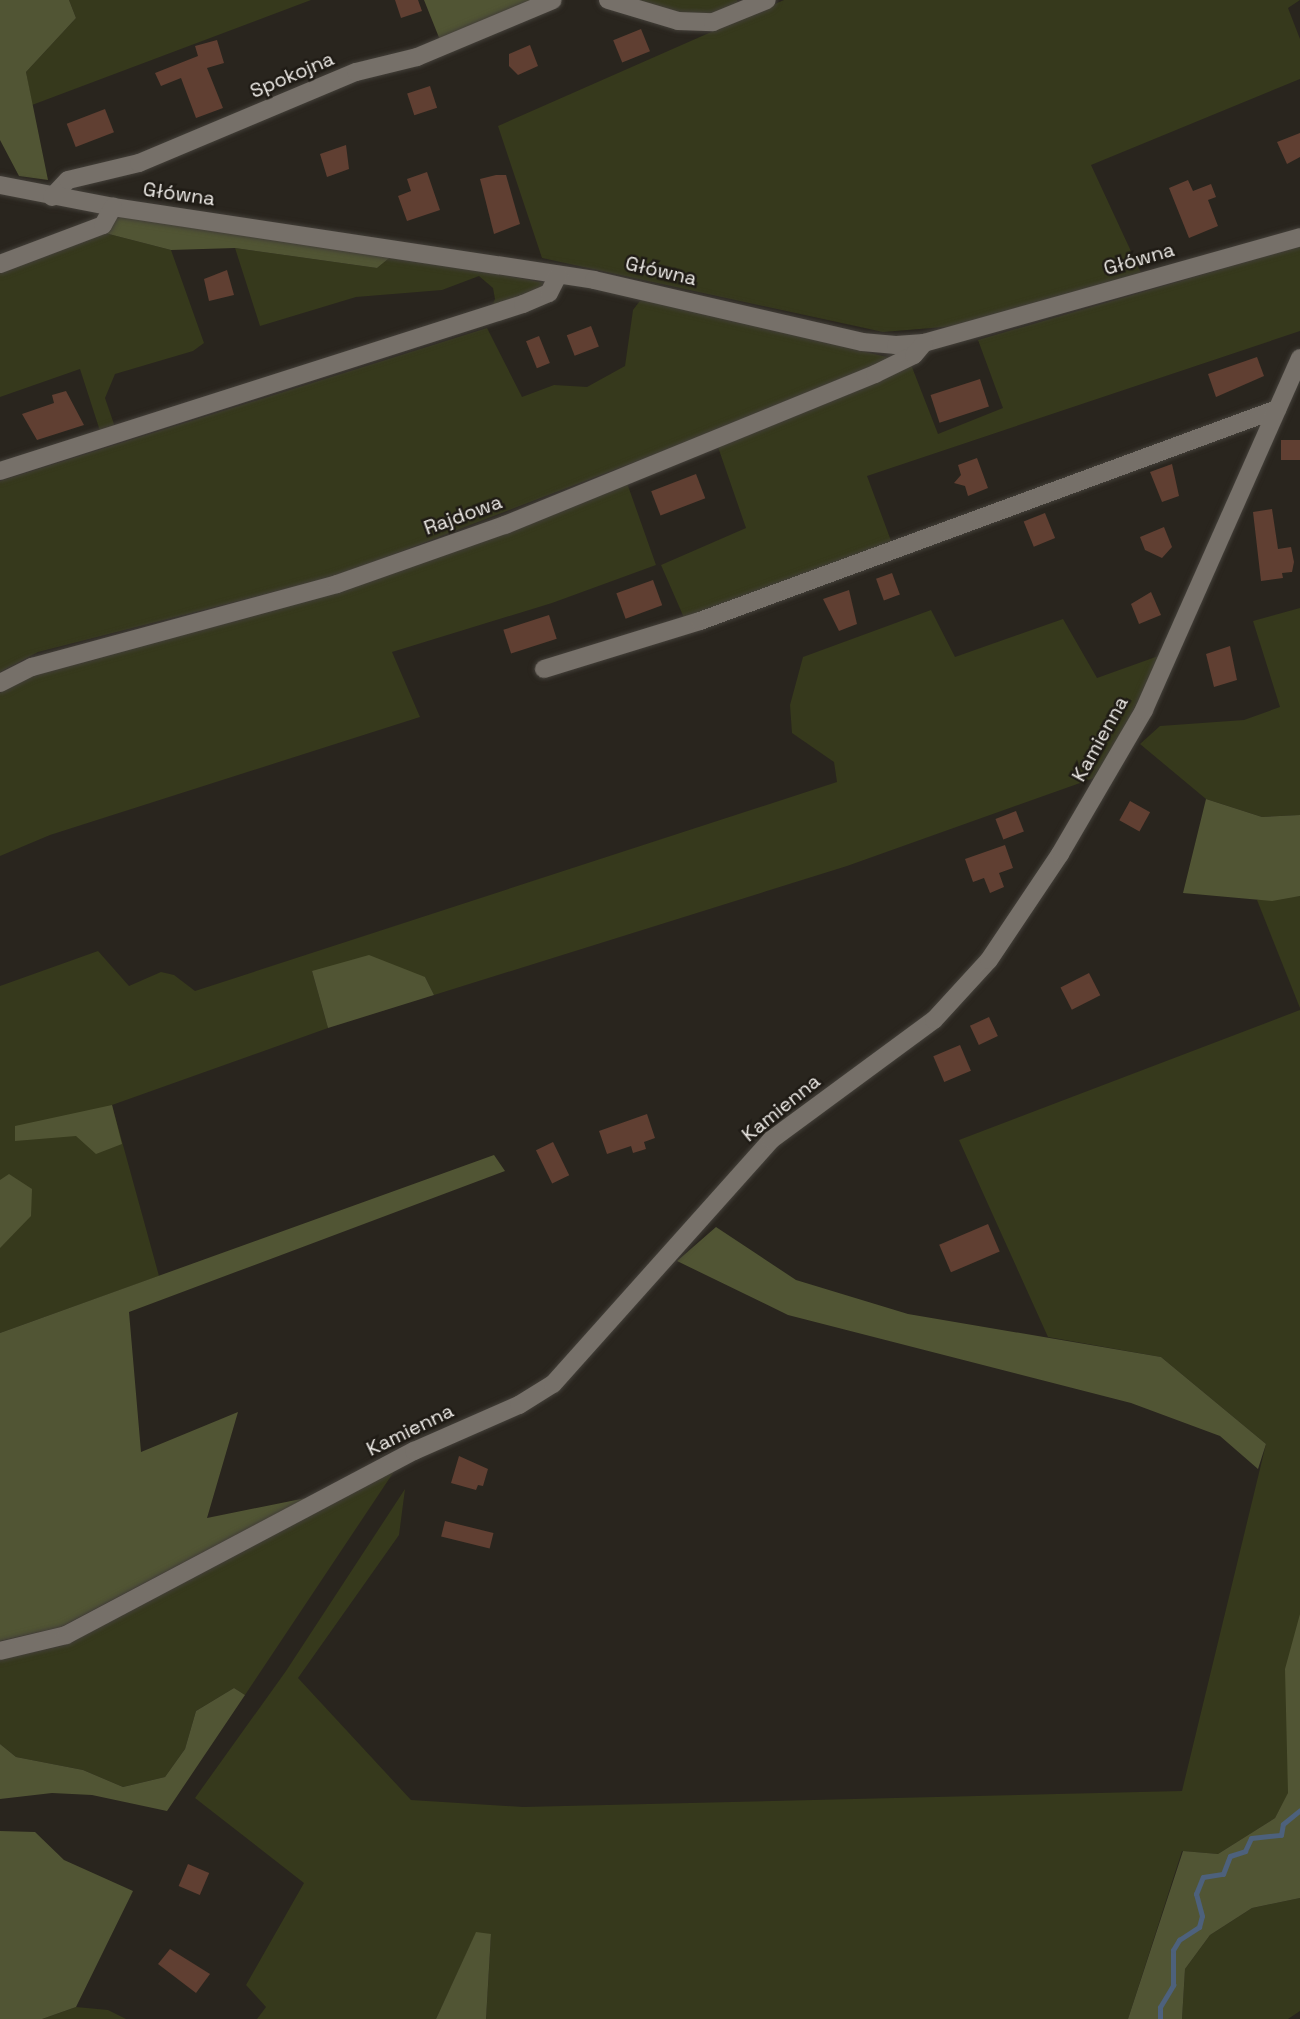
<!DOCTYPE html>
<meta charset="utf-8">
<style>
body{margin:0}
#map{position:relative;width:1300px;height:2019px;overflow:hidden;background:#29251e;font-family:"Space Grotesk",sans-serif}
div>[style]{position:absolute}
.green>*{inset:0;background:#36391c}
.forest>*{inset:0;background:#515534}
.stream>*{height:5px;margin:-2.5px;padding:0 2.5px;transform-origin:2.5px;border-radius:2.5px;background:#4d617c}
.building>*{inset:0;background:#603f32;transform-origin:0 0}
.roads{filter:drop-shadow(0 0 2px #433f39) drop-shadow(0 0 2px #433f39)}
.minor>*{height:18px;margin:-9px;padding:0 9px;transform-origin:9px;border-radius:9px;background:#767069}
span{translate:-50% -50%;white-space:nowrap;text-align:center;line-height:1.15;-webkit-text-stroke:5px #1f1b15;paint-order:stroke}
.street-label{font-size:20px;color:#efece8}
</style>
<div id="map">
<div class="green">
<div style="clip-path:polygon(69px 0,311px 0,32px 105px,26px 72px,76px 18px)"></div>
<div style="clip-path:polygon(626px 0,737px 0,738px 3px,713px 15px,683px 15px)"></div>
<div style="clip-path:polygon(784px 0,1300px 0,1288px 8px,1300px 39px,1300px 79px,1091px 165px,1142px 275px,956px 326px,883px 332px,542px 258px,498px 126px)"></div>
<div style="clip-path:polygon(101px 232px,171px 250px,204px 343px,193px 351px,115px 374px,105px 398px,116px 430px,101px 434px,80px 369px,0 397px,0 271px)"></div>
<div style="clip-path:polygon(1300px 246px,1300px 331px,867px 476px,893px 546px,685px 620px,661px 565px,746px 528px,718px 447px,910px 362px,938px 434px,1003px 408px,978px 340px)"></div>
<div style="clip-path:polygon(235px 248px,377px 268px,393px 255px,546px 283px,543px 291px,490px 310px,495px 299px,493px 288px,479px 276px,442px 290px,356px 297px,260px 326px)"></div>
<div style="clip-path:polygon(642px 298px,891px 358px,872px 371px,337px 576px,38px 652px,0 672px,0 481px,487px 328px,522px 397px,554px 385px,587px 387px,625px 366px,633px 310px)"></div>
<div style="clip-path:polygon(627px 483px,656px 565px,552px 603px,392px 652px,420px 717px,50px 835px,0 856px,0 693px,15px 680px)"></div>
<div style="clip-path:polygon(1300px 608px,1300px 815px,1262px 817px,1206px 799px,1140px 744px,1160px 726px,1244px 720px,1280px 707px,1253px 621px)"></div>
<div style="clip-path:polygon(931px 610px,955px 657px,1063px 619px,1097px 678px,1164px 654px,1097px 777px,847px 866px,434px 995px,425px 977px,312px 971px,328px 1028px,112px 1105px,159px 1276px,0 1333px,0 986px,98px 951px,129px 986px,161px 972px,174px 975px,195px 991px,837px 782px,834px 762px,792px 733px,790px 705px,803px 657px)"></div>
<div style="clip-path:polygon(1300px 896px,1300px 1008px,1257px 900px)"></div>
<div style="clip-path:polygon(1300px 1010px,1300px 1619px,1286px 1677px,1289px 1793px,1275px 1818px,1218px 1854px,1182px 1851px,1128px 2019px,486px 2019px,491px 1935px,476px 1933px,436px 2019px,257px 2019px,266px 2007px,246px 1985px,304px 1883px,195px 1798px,286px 1671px,405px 1489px,399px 1535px,298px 1678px,411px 1800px,523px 1807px,1182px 1791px,1266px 1444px,1161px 1357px,1048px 1337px,959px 1140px)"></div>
<div style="clip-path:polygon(397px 1467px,245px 1695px,234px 1688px,196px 1711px,185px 1749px,165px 1777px,123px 1787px,83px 1770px,16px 1757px,0 1744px,0 1659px,62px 1646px)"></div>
<div style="clip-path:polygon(1300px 1898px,1300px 2011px,1288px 2019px,1182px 2019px,1185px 1969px,1210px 1935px,1252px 1908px)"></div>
<div style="clip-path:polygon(76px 2007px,108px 2010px,126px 2019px,42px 2019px)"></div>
</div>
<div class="forest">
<div style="clip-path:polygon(0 0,69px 0,76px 18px,26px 72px,48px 180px,19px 176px,0 140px)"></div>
<div style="clip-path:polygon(424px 0,538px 0,440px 40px)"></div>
<div style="clip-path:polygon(119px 216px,393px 255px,377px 268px,235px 248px,171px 250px,101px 232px)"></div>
<div style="clip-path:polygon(1206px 799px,1262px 817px,1300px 815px,1300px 896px,1272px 901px,1183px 893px)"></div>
<div style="clip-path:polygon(369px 955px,425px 977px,434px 995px,328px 1028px,312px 971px)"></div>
<div style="clip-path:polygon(112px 1105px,122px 1144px,96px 1154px,76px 1136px,15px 1141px,15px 1126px)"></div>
<div style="clip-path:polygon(494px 1155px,505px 1171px,129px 1312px,141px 1452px,238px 1412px,207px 1518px,306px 1498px,61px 1627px,0 1641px,0 1333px)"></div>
<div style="clip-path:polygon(9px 1174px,32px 1189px,31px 1216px,0 1248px,0 1180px)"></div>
<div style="clip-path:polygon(716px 1227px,796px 1280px,908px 1314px,1161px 1357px,1266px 1444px,1258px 1469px,1220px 1436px,1131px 1403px,788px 1315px,677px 1261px)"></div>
<div style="clip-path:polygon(1300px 1614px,1300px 1898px,1252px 1908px,1210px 1935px,1185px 1969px,1182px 2019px,1128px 2019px,1183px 1851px,1218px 1854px,1275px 1818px,1288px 1793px,1285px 1669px)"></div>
<div style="clip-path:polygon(234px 1688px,245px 1695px,167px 1811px,92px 1795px,52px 1793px,0 1799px,0 1744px,16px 1757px,83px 1770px,123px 1787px,165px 1777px,185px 1749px,196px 1711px)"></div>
<div style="clip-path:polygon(0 1831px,35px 1832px,64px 1860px,133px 1891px,76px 2007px,42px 2019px,0 2019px)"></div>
<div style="clip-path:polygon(476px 1932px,491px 1934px,486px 2019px,436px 2019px)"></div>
</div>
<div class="stream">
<div style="left:1160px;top:2019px;width:12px;rotate:-90deg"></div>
<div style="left:1160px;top:2007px;width:26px;rotate:-59deg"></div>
<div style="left:1173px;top:1985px;width:35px;rotate:-90deg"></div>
<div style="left:1173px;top:1950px;width:12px;rotate:-59deg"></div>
<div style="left:1179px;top:1940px;width:24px;rotate:-33deg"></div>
<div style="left:1199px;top:1927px;width:11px;rotate:-75deg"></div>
<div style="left:1202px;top:1916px;width:23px;rotate:-105deg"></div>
<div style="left:1196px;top:1894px;width:18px;rotate:-68deg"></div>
<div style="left:1203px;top:1877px;width:20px;rotate:-9deg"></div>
<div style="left:1223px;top:1874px;width:19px;rotate:-69deg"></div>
<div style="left:1230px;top:1856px;width:16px;rotate:-18deg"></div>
<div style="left:1245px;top:1851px;width:14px;rotate:-65deg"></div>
<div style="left:1251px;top:1838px;width:30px;rotate:-6deg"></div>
<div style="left:1281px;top:1835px;width:11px;rotate:-80deg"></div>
<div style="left:1283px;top:1824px;width:22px;rotate:-39deg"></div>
</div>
<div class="building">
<div style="clip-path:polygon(395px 0,418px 0,422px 11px,401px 18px)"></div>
<div style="left:641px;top:29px;width:24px;height:30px;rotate:68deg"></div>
<div style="clip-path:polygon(217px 40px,224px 63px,207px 68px,223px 108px,196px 118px,181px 78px,161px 86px,155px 73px,198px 56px,195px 46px)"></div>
<div style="clip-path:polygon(530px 45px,538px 66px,518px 75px,509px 66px,509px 54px)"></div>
<div style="left:430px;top:86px;width:23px;height:24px;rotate:72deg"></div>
<div style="left:105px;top:109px;width:25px;height:41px;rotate:69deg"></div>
<div style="clip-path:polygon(1300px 133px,1300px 157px,1287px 164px,1277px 142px)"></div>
<div style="clip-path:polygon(346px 145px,349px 169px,327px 177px,320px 154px)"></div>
<div style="clip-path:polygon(427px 172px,440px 210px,407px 221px,398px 196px,411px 191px,407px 179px)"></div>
<div style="clip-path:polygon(496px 175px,506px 175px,520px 224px,494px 234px,480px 179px)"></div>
<div style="clip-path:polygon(1188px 180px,1193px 191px,1211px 184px,1216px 197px,1208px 200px,1218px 226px,1189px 238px,1169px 188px)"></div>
<div style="clip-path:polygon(227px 270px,234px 295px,209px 301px,204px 279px)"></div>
<div style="left:591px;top:326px;width:22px;height:26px;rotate:69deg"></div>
<div style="left:539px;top:336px;width:29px;height:14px;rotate:68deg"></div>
<div style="clip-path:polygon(1257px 357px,1264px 376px,1216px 397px,1208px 374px)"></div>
<div style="left:980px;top:379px;width:29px;height:52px;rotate:72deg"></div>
<div style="clip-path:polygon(66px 391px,84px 425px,37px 440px,22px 414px,54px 403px,52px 395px)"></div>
<div style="left:1300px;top:440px;width:20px;height:19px;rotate:90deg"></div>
<div style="clip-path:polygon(977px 458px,988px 488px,968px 496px,965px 486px,954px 483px,961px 475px,958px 465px)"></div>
<div style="clip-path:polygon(1172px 464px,1179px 496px,1162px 502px,1150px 472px)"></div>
<div style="left:696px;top:474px;width:26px;height:48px;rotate:69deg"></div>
<div style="clip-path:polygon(1272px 509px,1278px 549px,1291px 547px,1294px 562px,1292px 572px,1282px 573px,1283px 578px,1261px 581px,1253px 512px)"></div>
<div style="left:1045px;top:513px;width:27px;height:23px;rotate:68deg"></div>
<div style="clip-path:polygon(1164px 527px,1172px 547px,1162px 558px,1145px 550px,1140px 537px)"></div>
<div style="left:892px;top:573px;width:23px;height:17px;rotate:70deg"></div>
<div style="left:653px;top:580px;width:27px;height:39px;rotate:70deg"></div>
<div style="clip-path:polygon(849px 590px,857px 624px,839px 631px,823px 599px)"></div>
<div style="clip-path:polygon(1151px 592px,1161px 615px,1139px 624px,1131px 604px)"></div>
<div style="left:549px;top:615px;width:25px;height:48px;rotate:72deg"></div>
<div style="clip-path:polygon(1230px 646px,1237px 680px,1214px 687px,1206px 654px)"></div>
<div style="left:1130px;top:801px;width:23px;height:22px;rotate:29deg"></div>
<div style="left:1016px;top:811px;width:22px;height:22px;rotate:69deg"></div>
<div style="clip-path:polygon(1005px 845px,1013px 868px,999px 873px,1004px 887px,990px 893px,984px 878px,973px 882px,965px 859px)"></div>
<div style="left:1089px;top:973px;width:25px;height:32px;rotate:63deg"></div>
<div style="left:989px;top:1017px;width:21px;height:21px;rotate:65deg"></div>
<div style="left:960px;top:1045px;width:28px;height:29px;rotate:67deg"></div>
<div style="clip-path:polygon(647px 1114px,655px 1138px,644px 1142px,646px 1149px,633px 1153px,631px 1146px,607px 1154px,599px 1131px)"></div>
<div style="left:553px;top:1142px;width:37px;height:19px;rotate:64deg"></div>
<div style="left:988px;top:1224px;width:30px;height:53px;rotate:67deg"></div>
<div style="clip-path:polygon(459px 1456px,488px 1469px,483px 1486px,478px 1485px,476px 1490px,451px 1483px)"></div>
<div style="left:445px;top:1521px;width:50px;height:16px;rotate:14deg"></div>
<div style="left:188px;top:1864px;width:23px;height:24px;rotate:23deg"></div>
<div style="clip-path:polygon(170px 1949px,210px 1974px,196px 1993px,158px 1964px)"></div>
</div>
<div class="roads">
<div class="minor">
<div style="left:608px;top:0;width:73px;rotate:16.7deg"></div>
<div style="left:678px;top:21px;width:35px;rotate:2deg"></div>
<div style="left:713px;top:22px;width:58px;rotate:-22.2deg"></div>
<div style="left:0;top:185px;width:115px;rotate:11deg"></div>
<div style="left:113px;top:207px;width:487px;rotate:8.6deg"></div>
<div style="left:594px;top:280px;width:275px;rotate:13deg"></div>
<div style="left:862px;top:342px;width:34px;rotate:5deg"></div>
<div style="left:896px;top:345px;width:28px;rotate:-4deg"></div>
<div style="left:924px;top:343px;width:391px;rotate:-15.7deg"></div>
<div style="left:52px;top:197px;width:23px;rotate:-47deg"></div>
<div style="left:68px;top:180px;width:73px;rotate:-13.5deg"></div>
<div style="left:139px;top:163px;width:235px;rotate:-22.8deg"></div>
<div style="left:356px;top:72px;width:63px;rotate:-13.8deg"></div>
<div style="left:417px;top:57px;width:147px;rotate:-22.7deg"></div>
<div style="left:0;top:264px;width:110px;rotate:-20.7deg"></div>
<div style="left:103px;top:225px;width:21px;rotate:-61deg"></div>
<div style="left:0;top:471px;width:549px;rotate:-17.71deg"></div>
<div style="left:523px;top:304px;width:28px;rotate:-23deg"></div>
<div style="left:549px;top:293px;width:20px;rotate:-63deg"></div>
<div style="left:544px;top:669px;width:163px;rotate:-17.1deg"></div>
<div style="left:700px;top:621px;width:615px;rotate:-20.17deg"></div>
<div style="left:0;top:683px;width:36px;rotate:-27deg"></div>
<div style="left:32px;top:667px;width:316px;rotate:-15.2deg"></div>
<div style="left:337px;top:584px;width:178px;rotate:-19.4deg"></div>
<div style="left:505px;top:525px;width:400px;rotate:-22.2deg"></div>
<div style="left:875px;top:374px;width:43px;rotate:-26deg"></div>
<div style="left:914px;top:355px;width:16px;rotate:-50deg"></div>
<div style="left:0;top:1651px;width:68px;rotate:-13.6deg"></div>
<div style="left:66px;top:1635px;width:394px;rotate:-27.9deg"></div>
<div style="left:414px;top:1451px;width:115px;rotate:-23.7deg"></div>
<div style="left:519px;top:1405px;width:40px;rotate:-32deg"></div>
<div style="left:553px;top:1384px;width:327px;rotate:-48.2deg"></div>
<div style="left:771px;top:1140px;width:202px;rotate:-36.4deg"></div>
<div style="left:934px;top:1020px;width:81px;rotate:-47.5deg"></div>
<div style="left:989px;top:960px;width:128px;rotate:-56.2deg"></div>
<div style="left:1060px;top:854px;width:167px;rotate:-59.7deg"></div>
<div style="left:1144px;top:710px;width:385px;rotate:-66.1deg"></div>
</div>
</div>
<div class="street-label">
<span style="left:292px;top:75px;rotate:-23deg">Spokojna</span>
<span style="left:179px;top:194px;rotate:8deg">Główna</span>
<span style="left:1139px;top:259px;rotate:-16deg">Główna</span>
<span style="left:661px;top:271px;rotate:13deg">Główna</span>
<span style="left:463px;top:515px;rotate:-20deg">Rajdowa</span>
<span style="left:1100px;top:739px;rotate:-61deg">Kamienna</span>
<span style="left:781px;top:1108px;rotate:-39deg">Kamienna</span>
<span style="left:410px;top:1430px;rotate:-26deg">Kamienna</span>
</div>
</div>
